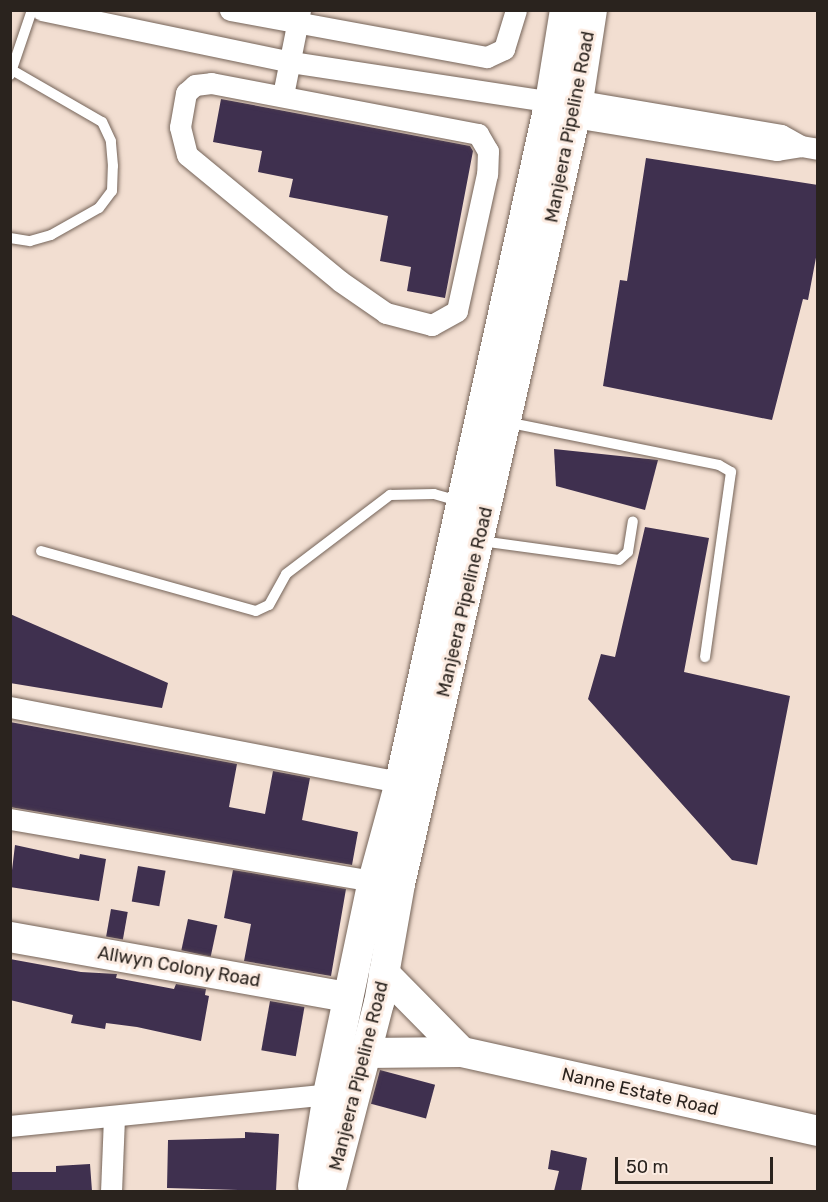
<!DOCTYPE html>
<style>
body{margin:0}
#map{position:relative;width:828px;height:1202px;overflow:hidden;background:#f2ded1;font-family:Rubik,sans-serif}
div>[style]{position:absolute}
.building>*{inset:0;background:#3f304f;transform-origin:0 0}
.roads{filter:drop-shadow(0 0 2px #756459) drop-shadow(0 0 2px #756459)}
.lane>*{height:10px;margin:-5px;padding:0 5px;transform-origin:5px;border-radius:5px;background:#fff}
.street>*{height:21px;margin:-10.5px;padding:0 10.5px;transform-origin:10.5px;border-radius:10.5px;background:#fff}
.secondary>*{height:30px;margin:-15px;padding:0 15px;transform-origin:15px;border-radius:15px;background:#fff}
span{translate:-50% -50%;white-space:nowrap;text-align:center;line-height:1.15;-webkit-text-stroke:6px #fcece2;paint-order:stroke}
.street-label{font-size:18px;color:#2a231e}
.frame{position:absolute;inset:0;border:12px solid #2a231e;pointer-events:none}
.scale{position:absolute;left:615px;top:1157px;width:158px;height:27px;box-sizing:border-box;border:3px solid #2a231e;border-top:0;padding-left:8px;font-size:18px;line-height:21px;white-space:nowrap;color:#2a231e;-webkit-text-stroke:4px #fcece2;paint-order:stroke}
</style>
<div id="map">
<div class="building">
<div style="clip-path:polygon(221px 99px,470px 146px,473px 151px,445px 298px,407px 291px,411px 267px,380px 261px,388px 216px,289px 197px,293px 179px,258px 172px,262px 151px,213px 142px)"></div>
<div style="clip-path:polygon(646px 158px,818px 185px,818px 247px,808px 300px,803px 299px,772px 420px,603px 386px,620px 280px,627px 281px)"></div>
<div style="clip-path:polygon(554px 449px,658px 460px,645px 510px,556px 486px)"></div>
<div style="clip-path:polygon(645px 527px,709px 538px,684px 672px,790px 696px,757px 865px,732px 860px,588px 699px,601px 654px,615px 657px)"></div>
<div style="clip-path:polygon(10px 614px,168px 683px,162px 708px,10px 683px)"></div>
<div style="clip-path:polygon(10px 722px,237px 764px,229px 807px,265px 814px,273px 771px,310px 778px,302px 820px,358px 832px,352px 865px,10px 807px)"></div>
<div style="clip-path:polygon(15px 845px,79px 859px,80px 854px,106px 859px,99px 901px,10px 887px)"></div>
<div style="left:138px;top:866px;width:28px;height:36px;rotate:10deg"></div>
<div style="clip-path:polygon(233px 870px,346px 889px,331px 976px,244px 961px,251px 924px,224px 918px)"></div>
<div style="left:111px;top:909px;width:17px;height:28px;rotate:10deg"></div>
<div style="left:188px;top:919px;width:30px;height:32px;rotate:12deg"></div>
<div style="clip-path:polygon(10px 959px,81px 972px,117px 974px,116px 978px,174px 989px,176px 984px,206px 989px,205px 995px,209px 996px,201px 1041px,137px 1027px,106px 1023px,105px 1029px,71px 1023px,73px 1015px,10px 1000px)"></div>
<div style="left:270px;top:1001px;width:35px;height:50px;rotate:10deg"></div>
<div style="left:380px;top:1070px;width:57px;height:35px;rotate:15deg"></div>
<div style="clip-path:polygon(245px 1132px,279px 1134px,276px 1191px,167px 1188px,168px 1140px,245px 1138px)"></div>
<div style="clip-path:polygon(551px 1150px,587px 1158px,581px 1191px,554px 1191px,559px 1171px,548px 1169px)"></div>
<div style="clip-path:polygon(90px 1164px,92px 1191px,11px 1191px,10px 1172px,56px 1172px,56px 1166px)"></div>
</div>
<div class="roads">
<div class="lane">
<div style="left:10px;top:75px;width:69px;rotate:-71.3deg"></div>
<div style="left:10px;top:238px;width:20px;rotate:9deg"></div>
<div style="left:30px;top:241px;width:22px;rotate:-16deg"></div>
<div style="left:51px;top:235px;width:55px;rotate:-29.4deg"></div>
<div style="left:99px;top:208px;width:21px;rotate:-53deg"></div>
<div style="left:112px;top:191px;width:25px;rotate:-88deg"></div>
<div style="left:113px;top:166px;width:25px;rotate:-95deg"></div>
<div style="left:111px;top:141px;width:21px;rotate:-115deg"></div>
<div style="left:102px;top:122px;width:104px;rotate:-150deg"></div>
<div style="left:506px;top:422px;width:217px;rotate:11.4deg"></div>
<div style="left:719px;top:465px;width:14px;rotate:30deg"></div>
<div style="left:731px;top:472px;width:187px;rotate:98deg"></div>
<div style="left:481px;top:541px;width:139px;rotate:7.8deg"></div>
<div style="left:619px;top:560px;width:12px;rotate:-42deg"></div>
<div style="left:628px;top:552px;width:31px;rotate:-81deg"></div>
<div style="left:41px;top:551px;width:223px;rotate:15.6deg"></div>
<div style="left:256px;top:611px;width:14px;rotate:-25deg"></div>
<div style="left:269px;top:605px;width:35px;rotate:-61deg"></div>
<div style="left:286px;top:574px;width:131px;rotate:-37.2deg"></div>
<div style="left:390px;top:495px;width:44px;rotate:-1.3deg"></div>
<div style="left:434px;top:494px;width:25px;rotate:16deg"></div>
</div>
<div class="street">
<div style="left:42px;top:10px;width:254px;rotate:11.8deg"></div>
<div style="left:291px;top:62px;width:251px;rotate:8.7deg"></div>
<div style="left:539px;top:100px;width:13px;rotate:-18deg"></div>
<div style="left:551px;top:96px;width:233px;rotate:9.6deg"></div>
<div style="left:781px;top:135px;width:23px;rotate:29deg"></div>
<div style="left:801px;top:146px;width:17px;rotate:10deg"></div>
<div style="left:230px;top:10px;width:261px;rotate:10.4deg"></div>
<div style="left:487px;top:57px;width:19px;rotate:-25deg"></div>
<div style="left:504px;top:49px;width:41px;rotate:-72.9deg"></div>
<div style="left:211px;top:83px;width:272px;rotate:10.8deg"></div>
<div style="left:478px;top:134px;width:20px;rotate:60deg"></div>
<div style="left:488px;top:151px;width:23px;rotate:92deg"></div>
<div style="left:487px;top:174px;width:140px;rotate:102.4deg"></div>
<div style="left:457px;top:311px;width:29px;rotate:151deg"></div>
<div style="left:432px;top:325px;width:48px;rotate:-165.4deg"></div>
<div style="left:386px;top:313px;width:56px;rotate:-145.2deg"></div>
<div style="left:340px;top:281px;width:198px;rotate:-140.5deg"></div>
<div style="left:187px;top:155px;width:29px;rotate:-104deg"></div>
<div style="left:180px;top:127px;width:35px;rotate:-80deg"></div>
<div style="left:186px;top:93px;width:12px;rotate:-42deg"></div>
<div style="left:195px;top:85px;width:16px;rotate:-7deg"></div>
<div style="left:283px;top:95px;width:87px;rotate:-78.7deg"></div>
<div style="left:561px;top:115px;width:219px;rotate:9.2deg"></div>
<div style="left:777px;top:150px;width:24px;rotate:-9deg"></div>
<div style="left:10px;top:707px;width:397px;rotate:10.9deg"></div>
<div style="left:10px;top:819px;width:368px;rotate:9.7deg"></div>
<div style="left:10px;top:1126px;width:320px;rotate:-5.7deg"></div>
<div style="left:111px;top:1192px;width:76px;rotate:-87.7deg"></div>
</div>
<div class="secondary">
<div style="left:10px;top:937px;width:343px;rotate:10.1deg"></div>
<div style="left:384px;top:973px;width:111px;rotate:45.4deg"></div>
<div style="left:366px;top:1053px;width:96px;rotate:-0.6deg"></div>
<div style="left:462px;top:1052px;width:365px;rotate:12.5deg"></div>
<div style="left:313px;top:1186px;width:93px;rotate:-80.7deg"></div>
<div style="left:328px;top:1094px;width:218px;rotate:-78.1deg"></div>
<div style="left:373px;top:881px;width:103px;rotate:-74.7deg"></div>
<div style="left:400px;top:782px;width:702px;rotate:-77.59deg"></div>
<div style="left:551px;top:96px;width:87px;rotate:-80.8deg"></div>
<div style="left:330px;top:1192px;width:195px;rotate:-75.5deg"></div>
<div style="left:379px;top:1003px;width:121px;rotate:-80deg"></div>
<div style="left:400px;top:884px;width:796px;rotate:-77.15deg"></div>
<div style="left:577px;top:108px;width:99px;rotate:-81.3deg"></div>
</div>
</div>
<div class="street-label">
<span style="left:570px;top:127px;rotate:-79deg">Manjeera Pipeline Road</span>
<span style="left:465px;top:602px;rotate:-77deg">Manjeera Pipeline Road</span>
<span style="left:179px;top:967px;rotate:10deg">Allwyn Colony Road</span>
<span style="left:359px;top:1076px;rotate:-76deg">Manjeera Pipeline Road</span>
<span style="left:640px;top:1092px;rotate:13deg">Nanne Estate Road</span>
</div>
<div class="frame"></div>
<div class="scale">50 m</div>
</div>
